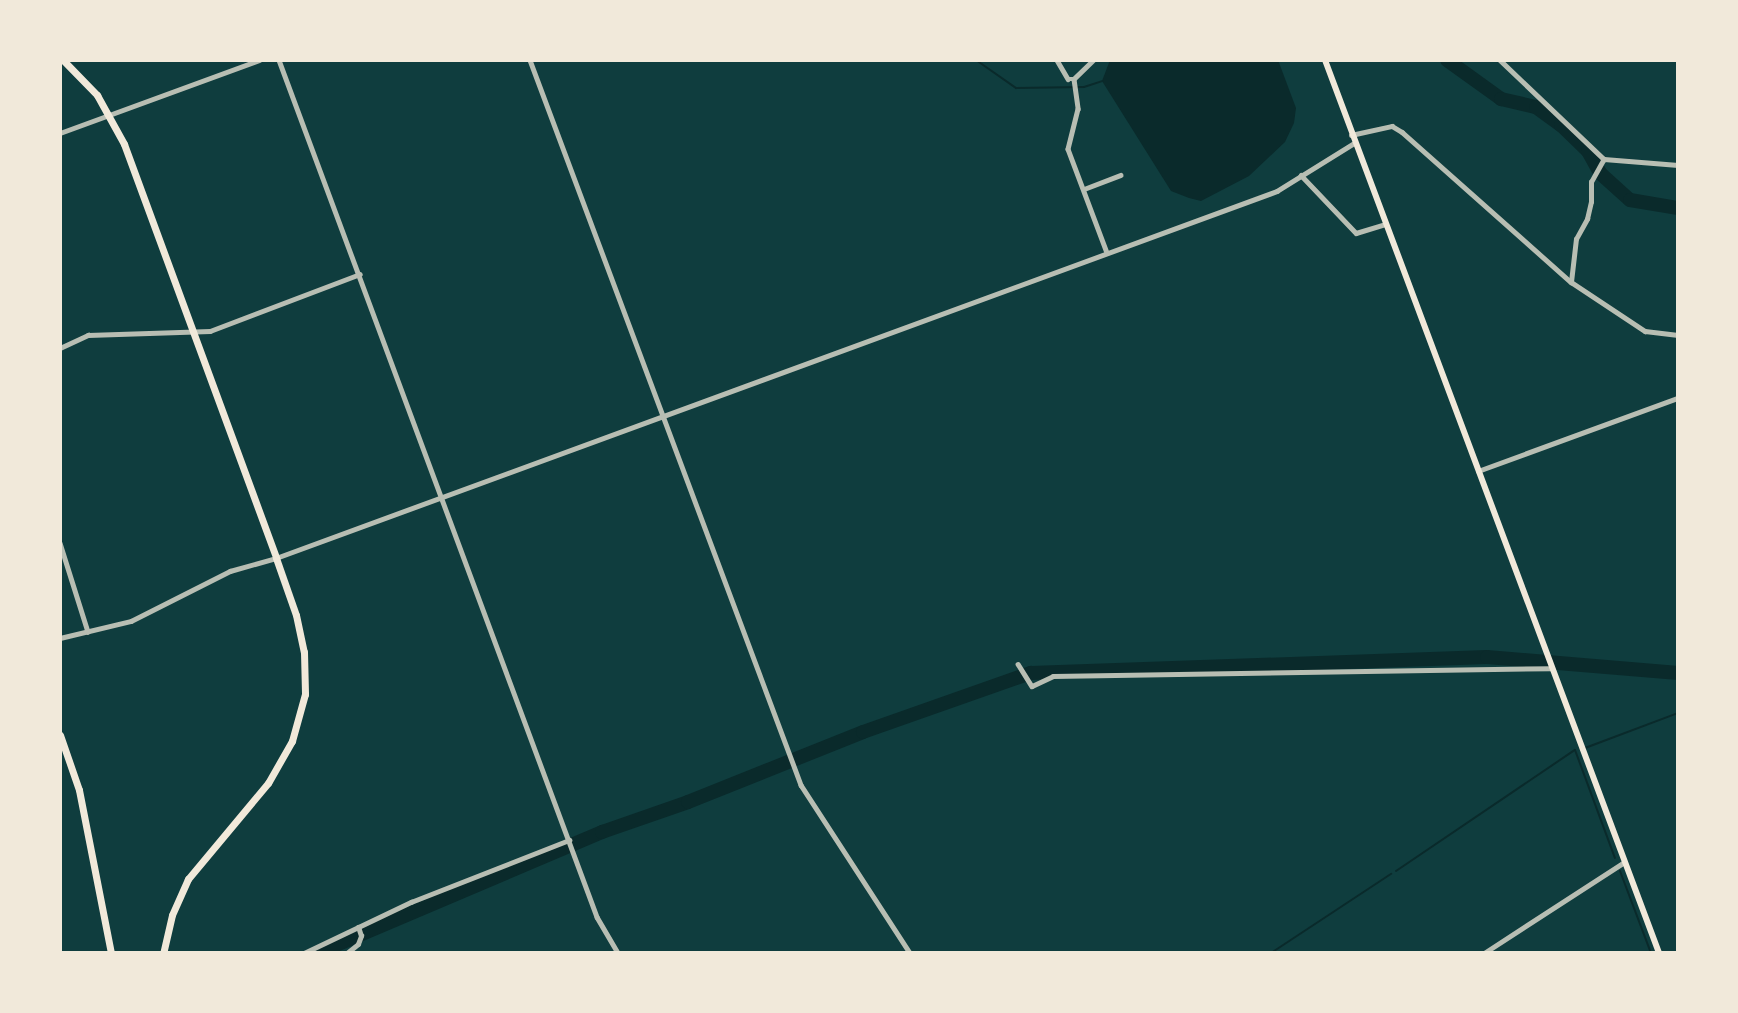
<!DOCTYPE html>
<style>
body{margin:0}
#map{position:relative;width:1738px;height:1013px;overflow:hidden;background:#0f3d3e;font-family:"Work Sans",sans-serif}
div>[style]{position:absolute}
.water>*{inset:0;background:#0a2a2b}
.stream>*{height:2px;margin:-1px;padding:0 1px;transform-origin:1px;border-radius:1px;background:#0a2a2b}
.river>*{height:14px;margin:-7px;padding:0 7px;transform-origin:7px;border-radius:7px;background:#0a2a2b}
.minor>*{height:4.5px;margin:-2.25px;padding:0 2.25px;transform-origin:2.25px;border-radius:2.25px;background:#b8beb3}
.tertiary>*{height:5px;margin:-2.5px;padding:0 2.5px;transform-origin:2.5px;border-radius:2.5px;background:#b8beb3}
.secondary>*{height:6px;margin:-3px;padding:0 3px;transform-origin:3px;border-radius:3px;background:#f1e9da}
.primary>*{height:7px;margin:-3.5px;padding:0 3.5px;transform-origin:3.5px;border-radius:3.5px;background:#f1e9da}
span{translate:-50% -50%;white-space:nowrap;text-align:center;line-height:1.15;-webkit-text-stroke:5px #f1e9da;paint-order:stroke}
.frame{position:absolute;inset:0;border:62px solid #f1e9da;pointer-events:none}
</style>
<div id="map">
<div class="water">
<div style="clip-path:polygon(1110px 60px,1278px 60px,1296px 108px,1294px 123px,1285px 142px,1249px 176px,1201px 201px,1189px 198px,1171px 191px,1102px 81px)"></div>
</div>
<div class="stream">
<div style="left:976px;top:60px;width:49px;rotate:35deg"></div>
<div style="left:1016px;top:88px;width:68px;rotate:-0.8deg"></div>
<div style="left:1084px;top:87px;width:19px;rotate:-18deg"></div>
<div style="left:1585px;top:748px;width:99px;rotate:-20.6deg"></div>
<div style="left:1396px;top:871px;width:216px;rotate:-34.1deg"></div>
<div style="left:1575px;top:750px;width:115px;rotate:69.7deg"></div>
<div style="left:1620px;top:871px;width:88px;rotate:69.3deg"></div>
<div style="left:1271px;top:953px;width:144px;rotate:-33.4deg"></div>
</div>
<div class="river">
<div style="left:1447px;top:60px;width:67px;rotate:35.8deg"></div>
<div style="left:1501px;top:99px;width:36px;rotate:13deg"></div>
<div style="left:1536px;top:107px;width:31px;rotate:36deg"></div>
<div style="left:1561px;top:125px;width:37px;rotate:44deg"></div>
<div style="left:1588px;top:151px;width:26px;rotate:61deg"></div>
<div style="left:1601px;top:174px;width:39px;rotate:42deg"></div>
<div style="left:1630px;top:200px;width:49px;rotate:9.5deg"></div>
<div style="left:317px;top:953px;width:310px;rotate:-23deg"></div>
<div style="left:602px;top:832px;width:91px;rotate:-19.2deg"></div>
<div style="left:688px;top:802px;width:188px;rotate:-21.8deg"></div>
<div style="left:863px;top:732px;width:178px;rotate:-19.4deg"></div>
<div style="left:1031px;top:673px;width:456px;rotate:-2deg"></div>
<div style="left:1487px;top:657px;width:192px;rotate:4.8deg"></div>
</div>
<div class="minor">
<div style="left:279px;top:60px;width:914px;rotate:69.64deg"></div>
<div style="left:597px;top:917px;width:42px;rotate:59.7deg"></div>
<div style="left:530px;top:60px;width:774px;rotate:69.5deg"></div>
<div style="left:801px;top:785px;width:200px;rotate:57deg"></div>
<div style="left:1057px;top:60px;width:22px;rotate:60deg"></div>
<div style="left:1068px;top:79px;width:6px"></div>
<div style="left:1094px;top:60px;width:28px;rotate:136deg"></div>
<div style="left:1074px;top:79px;width:30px;rotate:82deg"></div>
<div style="left:1078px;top:109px;width:41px;rotate:104deg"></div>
<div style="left:1068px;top:149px;width:111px;rotate:69.4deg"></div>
<div style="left:1500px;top:60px;width:144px;rotate:43.6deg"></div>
<div style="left:1604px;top:159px;width:74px;rotate:4.6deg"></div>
<div style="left:60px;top:133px;width:212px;rotate:-20.1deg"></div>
<div style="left:1351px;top:135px;width:42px;rotate:-12.4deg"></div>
<div style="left:1392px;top:126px;width:12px;rotate:31deg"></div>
<div style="left:1402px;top:132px;width:226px;rotate:41.6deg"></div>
<div style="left:1571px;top:282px;width:89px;rotate:33.5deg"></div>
<div style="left:1645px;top:331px;width:33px;rotate:7deg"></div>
<div style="left:1301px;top:175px;width:80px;rotate:46.5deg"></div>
<div style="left:1356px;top:233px;width:30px;rotate:-17deg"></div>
<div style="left:1084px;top:189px;width:39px;rotate:-21deg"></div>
<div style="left:1571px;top:282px;width:43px;rotate:-83.4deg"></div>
<div style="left:1576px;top:239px;width:23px;rotate:-61deg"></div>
<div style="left:1587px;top:219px;width:17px;rotate:-77deg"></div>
<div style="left:1591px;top:202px;width:20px;rotate:-90deg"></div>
<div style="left:1591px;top:182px;width:26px;rotate:-61deg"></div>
<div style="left:60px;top:348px;width:31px;rotate:-25deg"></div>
<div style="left:88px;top:335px;width:122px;rotate:-1.9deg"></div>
<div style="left:210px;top:331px;width:160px;rotate:-20.8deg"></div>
<div style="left:1478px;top:471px;width:213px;rotate:-20.1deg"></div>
<div style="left:60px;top:543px;width:93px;rotate:72.5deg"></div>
<div style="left:60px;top:638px;width:73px;rotate:-13.5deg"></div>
<div style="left:131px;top:621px;width:111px;rotate:-26.8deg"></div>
<div style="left:230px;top:571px;width:48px;rotate:-15.8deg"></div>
<div style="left:276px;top:558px;width:1066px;rotate:-20.13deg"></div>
<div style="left:1277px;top:191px;width:91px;rotate:-31.9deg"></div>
<div style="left:1018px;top:664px;width:26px;rotate:58deg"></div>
<div style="left:1032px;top:686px;width:23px;rotate:-25deg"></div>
<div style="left:1053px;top:676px;width:498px;rotate:-0.9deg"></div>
<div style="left:304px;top:953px;width:119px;rotate:-25.5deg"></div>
<div style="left:411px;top:902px;width:170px;rotate:-21.4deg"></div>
<div style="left:347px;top:953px;width:14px;rotate:-39deg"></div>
<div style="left:358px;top:944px;width:9px;rotate:-69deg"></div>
<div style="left:361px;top:936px;width:9px;rotate:-108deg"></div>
</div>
<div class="tertiary">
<div style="left:1484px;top:953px;width:167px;rotate:-33deg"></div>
</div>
<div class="secondary">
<div style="left:1325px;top:60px;width:953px;rotate:69.49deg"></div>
</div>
<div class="primary">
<div style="left:63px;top:60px;width:49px;rotate:45.8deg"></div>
<div style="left:97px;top:95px;width:56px;rotate:61.1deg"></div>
<div style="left:124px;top:144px;width:441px;rotate:69.8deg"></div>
<div style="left:276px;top:558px;width:60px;rotate:70.7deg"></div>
<div style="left:296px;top:615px;width:38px;rotate:78deg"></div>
<div style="left:304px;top:652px;width:42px;rotate:88.6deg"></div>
<div style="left:305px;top:694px;width:49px;rotate:105.5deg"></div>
<div style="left:292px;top:741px;width:48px;rotate:119.7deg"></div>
<div style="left:268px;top:783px;width:125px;rotate:129.8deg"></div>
<div style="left:188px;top:879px;width:39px;rotate:114deg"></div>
<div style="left:172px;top:915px;width:39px;rotate:103deg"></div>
<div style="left:60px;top:735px;width:58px;rotate:70.9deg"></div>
<div style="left:79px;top:790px;width:166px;rotate:78.9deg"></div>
</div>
<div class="frame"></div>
</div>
